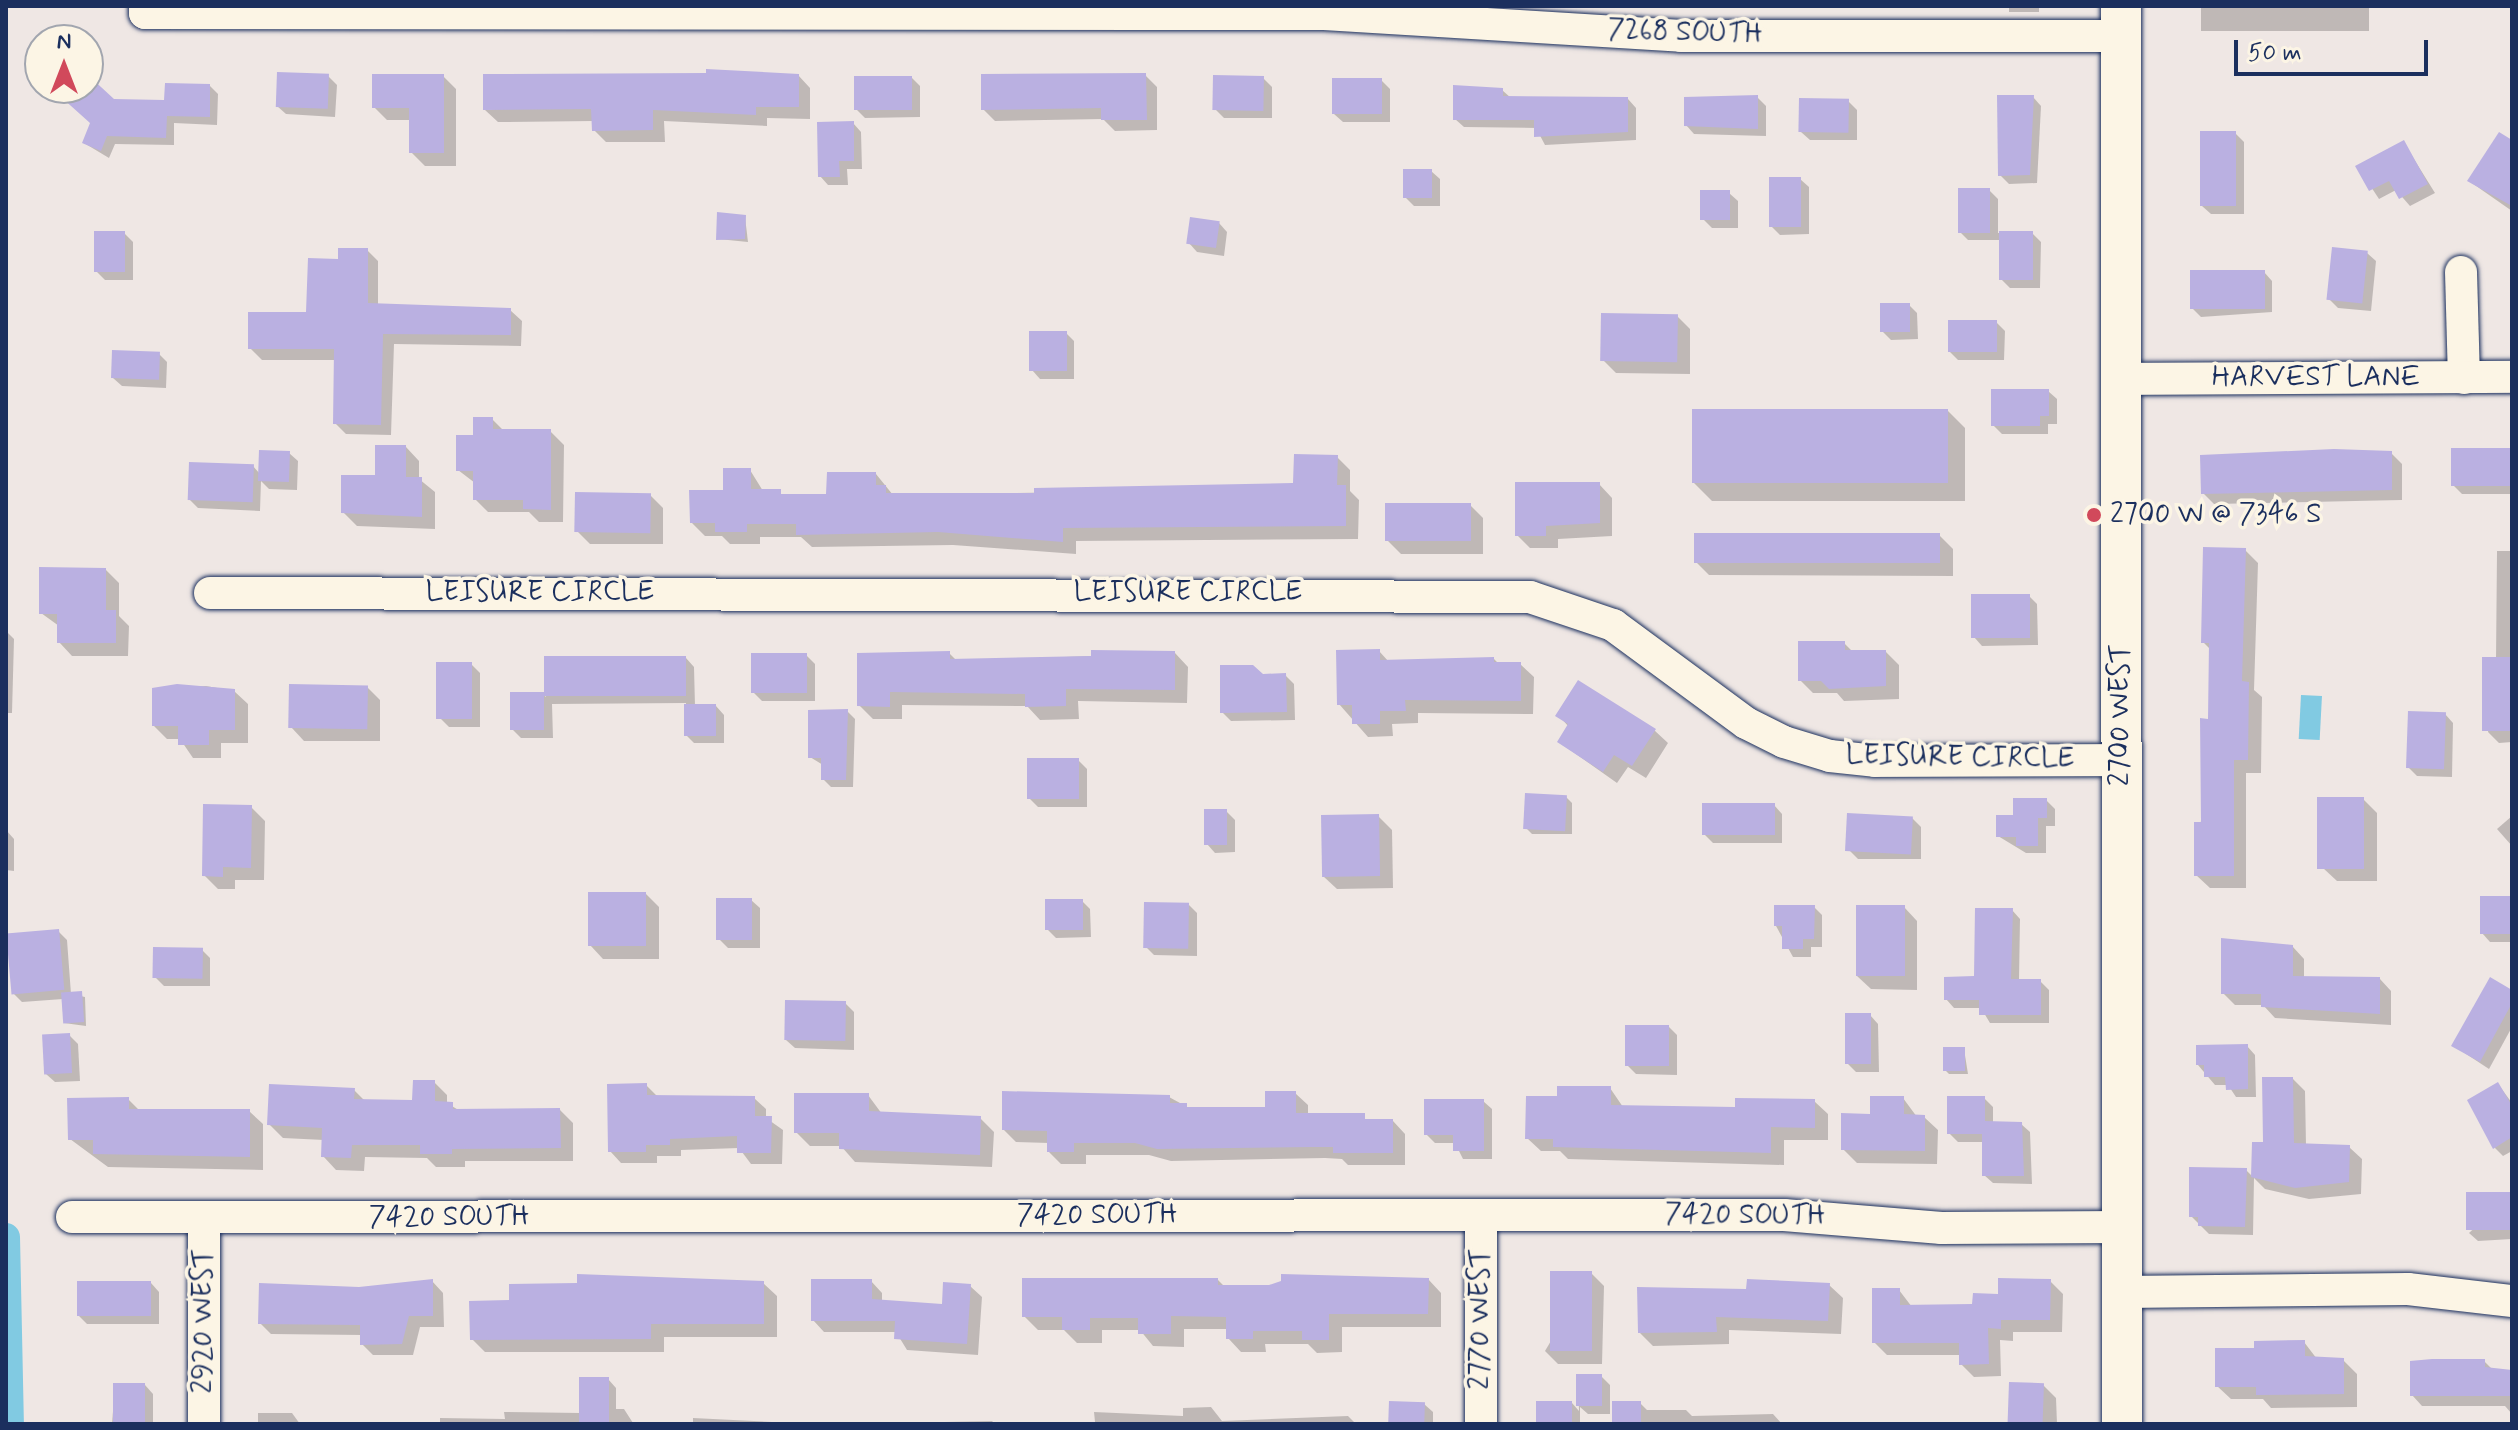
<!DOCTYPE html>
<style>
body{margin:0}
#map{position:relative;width:2518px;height:1430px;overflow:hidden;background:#efe7e4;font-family:Mynerve,sans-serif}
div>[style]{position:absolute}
.water>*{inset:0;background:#81cae2;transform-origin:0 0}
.shadow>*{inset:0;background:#0003;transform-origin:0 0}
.canal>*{height:28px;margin:-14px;padding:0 14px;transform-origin:14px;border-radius:14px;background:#81cae2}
.building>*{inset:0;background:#bab0e1;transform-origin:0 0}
.roads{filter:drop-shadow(0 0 2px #1b2f5e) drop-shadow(0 0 2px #1b2f5e)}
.minor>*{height:32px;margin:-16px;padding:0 16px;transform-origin:16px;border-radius:16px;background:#fcf5e5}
.major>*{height:40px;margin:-20px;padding:0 20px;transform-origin:20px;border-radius:20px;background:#fcf5e5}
.dots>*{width:22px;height:22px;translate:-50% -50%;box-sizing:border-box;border:4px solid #fcf5e5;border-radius:50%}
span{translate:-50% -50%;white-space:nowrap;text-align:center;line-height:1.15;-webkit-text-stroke:7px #fcf5e5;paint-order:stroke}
.street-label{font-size:28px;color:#1b2f5e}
.poi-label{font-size:28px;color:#1b2f5e}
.left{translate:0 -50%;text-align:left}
.frame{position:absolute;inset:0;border:8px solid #1b2f5e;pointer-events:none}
.north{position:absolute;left:24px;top:24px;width:80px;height:80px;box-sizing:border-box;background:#fcf5e5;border:2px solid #a2a6af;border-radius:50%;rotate:0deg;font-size:22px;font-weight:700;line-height:32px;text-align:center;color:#1b2f5e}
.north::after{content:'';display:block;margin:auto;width:28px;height:36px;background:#d1495b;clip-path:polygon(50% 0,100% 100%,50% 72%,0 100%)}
.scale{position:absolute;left:2234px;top:40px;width:194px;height:36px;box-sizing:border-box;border:4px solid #1b2f5e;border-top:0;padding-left:10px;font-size:24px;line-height:28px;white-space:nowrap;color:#1b2f5e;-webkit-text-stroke:6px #fcf5e5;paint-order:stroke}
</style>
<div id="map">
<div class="water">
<div style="left:2301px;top:695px;width:21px;height:44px;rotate:3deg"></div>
</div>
<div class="shadow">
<div style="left:2009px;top:6px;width:30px;height:6px"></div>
<div style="left:2201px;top:6px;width:168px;height:25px"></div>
<div style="clip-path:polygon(798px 75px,810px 88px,810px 119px,767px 118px,767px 126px,664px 121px,665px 142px,606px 142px,594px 130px,594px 121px,498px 122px,485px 110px)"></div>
<div style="clip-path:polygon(1145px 75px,1157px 87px,1157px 130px,1115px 131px,1103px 119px,995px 121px,983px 109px)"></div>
<div style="clip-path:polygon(328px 76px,337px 85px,335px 117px,286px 114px,277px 106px)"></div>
<div style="clip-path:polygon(443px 76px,456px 89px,456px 166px,425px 166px,411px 152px,411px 120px,387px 120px,374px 107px)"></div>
<div style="clip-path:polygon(88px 77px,113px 101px,166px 102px,210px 86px,218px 94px,217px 125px,174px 123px,174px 145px,115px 144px,109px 158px,84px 143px,92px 123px,55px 88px,88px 88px)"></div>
<div style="clip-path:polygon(912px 78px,920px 86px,920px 117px,865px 118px,856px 109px)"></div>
<div style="clip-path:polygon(1263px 78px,1272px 87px,1272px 118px,1224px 118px,1216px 110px)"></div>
<div style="clip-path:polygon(1381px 80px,1390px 89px,1390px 122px,1343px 122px,1334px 114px)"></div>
<div style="clip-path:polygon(1502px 90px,1511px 98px,1628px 99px,1636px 108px,1636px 140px,1545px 145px,1536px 128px,1464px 127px,1455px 119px)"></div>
<div style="clip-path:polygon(1757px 97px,1766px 106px,1766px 136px,1694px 134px,1686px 125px)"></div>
<div style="clip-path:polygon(2033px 97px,2041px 106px,2037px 183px,2009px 184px,2000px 175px)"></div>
<div style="clip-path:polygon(1848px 101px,1857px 110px,1857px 140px,1810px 140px,1801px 132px)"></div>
<div style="clip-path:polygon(853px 123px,861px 132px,862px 169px,847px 169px,848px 185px,828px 185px,820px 176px)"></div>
<div style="clip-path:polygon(2235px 133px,2244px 142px,2244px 214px,2211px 214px,2202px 206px)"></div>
<div style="clip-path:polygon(2404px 143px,2435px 193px,2410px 206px,2396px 190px,2379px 199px,2358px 167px)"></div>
<div style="clip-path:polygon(2512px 143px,2512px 211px,2469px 181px)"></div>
<div style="clip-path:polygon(1431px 171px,1440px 179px,1440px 206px,1414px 206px,1405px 197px)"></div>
<div style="clip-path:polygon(1800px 179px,1809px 187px,1809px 234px,1780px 235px,1771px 226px)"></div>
<div style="clip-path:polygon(1989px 190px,1998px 199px,1998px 233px,2032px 233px,2041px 242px,2040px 288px,2010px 288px,2001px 279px,2001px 240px,1968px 240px,1960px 232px)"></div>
<div style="clip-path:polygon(1729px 193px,1738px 201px,1738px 228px,1712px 228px,1703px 219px)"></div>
<div style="clip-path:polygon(745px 217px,748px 242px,718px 239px)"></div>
<div style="clip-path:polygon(1219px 223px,1227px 232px,1224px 256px,1197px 252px,1189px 243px)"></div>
<div style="clip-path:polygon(124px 233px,133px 242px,133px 280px,105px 280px,96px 271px)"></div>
<div style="clip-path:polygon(367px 250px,378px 261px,378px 305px,510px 310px,522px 321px,521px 346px,394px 344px,391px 435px,346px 434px,335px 423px,336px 360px,262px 360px,250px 348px,308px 314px,340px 261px)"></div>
<div style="clip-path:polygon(2367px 253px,2376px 261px,2371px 311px,2338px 308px,2329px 299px)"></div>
<div style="clip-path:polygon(2264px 272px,2272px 281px,2272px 312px,2201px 317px,2192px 308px)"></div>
<div style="clip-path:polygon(1909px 305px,1917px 313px,1918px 339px,1891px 340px,1882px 331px)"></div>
<div style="clip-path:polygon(1677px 316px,1690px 329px,1690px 374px,1616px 373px,1603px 360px)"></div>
<div style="clip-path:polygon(1996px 322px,2005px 331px,2004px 360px,1958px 360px,1949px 351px)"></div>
<div style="clip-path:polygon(1066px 333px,1074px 341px,1074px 379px,1040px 379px,1032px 370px)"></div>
<div style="clip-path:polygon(159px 354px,167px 362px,166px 388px,122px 386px,113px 378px)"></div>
<div style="clip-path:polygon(2048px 391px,2057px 399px,2057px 424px,2048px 424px,2048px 434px,2002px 434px,1993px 425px)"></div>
<div style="clip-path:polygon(1948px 411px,1965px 428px,1965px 501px,1712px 501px,1694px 483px)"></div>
<div style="clip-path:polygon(492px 419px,504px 431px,550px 431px,564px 445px,563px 522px,539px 522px,529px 512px,488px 512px,475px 499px,475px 483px,458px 470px,475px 437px)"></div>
<div style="clip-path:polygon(406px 447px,419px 461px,419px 479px,435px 492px,435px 529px,357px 526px,343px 512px)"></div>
<div style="clip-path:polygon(2512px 452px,2512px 494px,2462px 494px,2453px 485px)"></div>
<div style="clip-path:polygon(289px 453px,298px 461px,297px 490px,269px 489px,261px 481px,260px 511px,198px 508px,189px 499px,253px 466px,260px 474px)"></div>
<div style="clip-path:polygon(2391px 453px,2402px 464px,2402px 500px,2214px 504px,2203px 493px)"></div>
<div style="clip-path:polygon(1337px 457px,1350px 470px,1350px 491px,1359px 500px,1358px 539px,1076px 541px,1076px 554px,953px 545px,812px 547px,801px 537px,760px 537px,760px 544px,730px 544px,722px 536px,705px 536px,692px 523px,750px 470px,763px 491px,785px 496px,828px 496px,876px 474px,893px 495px,1269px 489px,1295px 485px)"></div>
<div style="clip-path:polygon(1599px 484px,1612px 498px,1612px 536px,1558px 539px,1558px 548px,1530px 548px,1517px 535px)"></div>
<div style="clip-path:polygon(650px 495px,663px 508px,663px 544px,590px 544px,577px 531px)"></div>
<div style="clip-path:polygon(1470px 505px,1483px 518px,1483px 554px,1401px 554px,1387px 540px)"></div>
<div style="clip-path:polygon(1939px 535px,1953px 549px,1953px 576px,1709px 575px,1696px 562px)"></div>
<div style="clip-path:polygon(2245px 550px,2258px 563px,2254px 690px,2262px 697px,2261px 773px,2246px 773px,2246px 888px,2210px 888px,2196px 875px,2210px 721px,2211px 650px,2203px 642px)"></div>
<div style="clip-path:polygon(2497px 551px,2512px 551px,2512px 742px,2499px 743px,2488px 732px,2496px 659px)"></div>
<div style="clip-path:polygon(106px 570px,119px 583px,119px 616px,129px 626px,128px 656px,72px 656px,59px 642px,59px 626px,41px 613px)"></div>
<div style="clip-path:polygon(2029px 596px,2037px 604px,2038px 645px,1982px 646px,1974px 637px)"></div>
<div style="clip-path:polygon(6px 631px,14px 639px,12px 713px,6px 713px)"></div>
<div style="clip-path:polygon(1844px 643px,1853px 652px,1886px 652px,1899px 665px,1899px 699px,1844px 701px,1837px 693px,1813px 693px,1800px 680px)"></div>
<div style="clip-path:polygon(1379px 651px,1389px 662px,1494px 659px,1499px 664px,1520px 664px,1534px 677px,1533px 714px,1418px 713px,1418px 723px,1392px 724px,1393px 736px,1368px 737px,1339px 704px)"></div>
<div style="clip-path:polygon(949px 653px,957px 661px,1175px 653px,1188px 667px,1187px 703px,1078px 701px,1079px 719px,1040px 720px,1027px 706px,902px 705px,902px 719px,873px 719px,859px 705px)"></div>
<div style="clip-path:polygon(806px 655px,815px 664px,815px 701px,762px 701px,753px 692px)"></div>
<div style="clip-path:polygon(546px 658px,686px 658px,694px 667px,695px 706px,716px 706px,724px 715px,724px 743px,694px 743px,686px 735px,686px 703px,552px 704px,553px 738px,521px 738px,513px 730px,543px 694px,546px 697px)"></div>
<div style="clip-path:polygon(471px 664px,480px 673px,480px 727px,449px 727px,440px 718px)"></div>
<div style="clip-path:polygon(1285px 675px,1294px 684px,1295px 720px,1231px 721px,1222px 712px,1262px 676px)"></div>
<div style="clip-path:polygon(206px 686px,234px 691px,248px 704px,248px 743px,221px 743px,221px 758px,193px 758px,180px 739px,167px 739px,154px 726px,154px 690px)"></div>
<div style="clip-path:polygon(367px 687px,380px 700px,380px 741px,304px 741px,291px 727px)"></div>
<div style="clip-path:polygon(847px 711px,855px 719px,853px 787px,831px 787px,823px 779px,823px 765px,810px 757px)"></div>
<div style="clip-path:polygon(2445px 714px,2453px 723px,2452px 777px,2417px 776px,2408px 767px)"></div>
<div style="clip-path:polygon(1558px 715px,1654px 730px,1668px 743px,1646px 778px,1628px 767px,1617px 783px,1559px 742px,1569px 727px)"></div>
<div style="clip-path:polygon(1078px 760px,1087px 769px,1087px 807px,1038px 807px,1029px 798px)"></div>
<div style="clip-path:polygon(1566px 797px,1572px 803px,1572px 834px,1532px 834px,1526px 828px)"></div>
<div style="clip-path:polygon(2363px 799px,2377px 813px,2377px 881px,2337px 881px,2323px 868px)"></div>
<div style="clip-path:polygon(2046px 800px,2055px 809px,2055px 826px,2046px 826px,2046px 853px,2026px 853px,1998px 836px,2015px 817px)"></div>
<div style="clip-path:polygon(1774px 805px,1782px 814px,1782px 843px,1713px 843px,1704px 834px)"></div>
<div style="clip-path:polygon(251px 807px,265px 821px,264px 880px,235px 880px,235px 889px,218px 889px,204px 875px)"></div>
<div style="clip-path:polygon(1226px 811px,1235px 820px,1235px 852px,1215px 853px,1207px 844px)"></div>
<div style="clip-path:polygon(1378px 816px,1392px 830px,1393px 888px,1337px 889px,1323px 876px)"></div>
<div style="clip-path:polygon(2512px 816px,2512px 846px,2497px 829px)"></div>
<div style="clip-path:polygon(1912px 818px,1921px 827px,1921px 859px,1858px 859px,1849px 850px)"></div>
<div style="clip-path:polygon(6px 830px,14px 839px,14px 871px,6px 870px)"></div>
<div style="clip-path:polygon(646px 894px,659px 907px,659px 959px,603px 959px,590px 945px)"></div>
<div style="clip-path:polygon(2512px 898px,2512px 942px,2490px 942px,2482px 933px)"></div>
<div style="clip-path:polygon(751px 900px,760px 908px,760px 948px,728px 948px,719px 939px)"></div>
<div style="clip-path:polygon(1082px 901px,1090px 909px,1091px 937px,1056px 938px,1047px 929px)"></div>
<div style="clip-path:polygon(1189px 905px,1197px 913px,1197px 956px,1154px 955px,1146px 947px)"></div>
<div style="clip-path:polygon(1814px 907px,1822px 915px,1822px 947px,1811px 947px,1811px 957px,1793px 957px,1776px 926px)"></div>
<div style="clip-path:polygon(1904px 907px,1917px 921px,1917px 990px,1871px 989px,1857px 976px)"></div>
<div style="clip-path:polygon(2012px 910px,2020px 919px,2019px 981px,2040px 981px,2049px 990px,2049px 1023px,1990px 1023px,1981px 1008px,1954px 1008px,1946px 999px,1976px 978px)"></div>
<div style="clip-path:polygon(58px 931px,67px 940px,71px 994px,85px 997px,86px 1026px,64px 1023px,63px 999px,22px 1002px,13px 993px)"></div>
<div style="clip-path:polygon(2293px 947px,2304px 959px,2304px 978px,2380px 979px,2391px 991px,2391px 1025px,2275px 1018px,2263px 1005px,2235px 1005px,2223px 993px)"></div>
<div style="clip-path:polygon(202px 950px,210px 958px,210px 986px,164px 986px,155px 977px)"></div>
<div style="clip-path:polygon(2512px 992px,2512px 1027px,2489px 1069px,2454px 1046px)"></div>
<div style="clip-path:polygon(845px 1003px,854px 1012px,854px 1050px,795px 1048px,786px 1040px)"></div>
<div style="clip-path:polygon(1870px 1015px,1878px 1024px,1879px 1072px,1856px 1072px,1847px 1063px)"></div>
<div style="clip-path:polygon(1669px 1027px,1677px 1035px,1677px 1075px,1636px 1074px,1627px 1065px)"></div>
<div style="clip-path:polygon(69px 1035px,78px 1044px,80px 1081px,55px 1082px,46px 1074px)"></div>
<div style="clip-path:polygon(2247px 1046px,2255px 1055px,2256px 1097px,2236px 1097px,2228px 1085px,2215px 1085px,2198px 1065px)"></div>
<div style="clip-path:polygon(1964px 1049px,1968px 1074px,1949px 1074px,1945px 1070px)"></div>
<div style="clip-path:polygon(2293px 1079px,2305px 1091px,2306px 1145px,2349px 1147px,2362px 1159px,2361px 1194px,2309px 1199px,2265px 1189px,2254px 1178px,2253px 1235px,2209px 1234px,2191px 1216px,2246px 1170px,2253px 1177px)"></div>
<div style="clip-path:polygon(434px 1082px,447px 1095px,447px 1103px,460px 1111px,560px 1110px,573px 1123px,573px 1161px,465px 1161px,465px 1167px,436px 1167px,427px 1158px,365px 1157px,364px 1171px,336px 1170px,323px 1156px,324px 1140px,283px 1138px,269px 1124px,354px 1090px,365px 1101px,414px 1102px)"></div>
<div style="clip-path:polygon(2498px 1084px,2512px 1103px,2512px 1151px,2503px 1156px,2495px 1148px)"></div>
<div style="clip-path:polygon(646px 1085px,658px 1097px,754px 1098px,766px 1109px,766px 1118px,783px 1130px,782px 1164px,751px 1164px,739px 1148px,681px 1150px,681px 1156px,657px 1156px,657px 1163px,621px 1163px,610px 1151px)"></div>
<div style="clip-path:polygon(1610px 1088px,1623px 1107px,1737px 1109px,1814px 1101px,1828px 1114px,1828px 1140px,1784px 1140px,1784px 1165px,1568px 1159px,1560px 1151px,1541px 1151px,1527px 1138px,1559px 1098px)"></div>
<div style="clip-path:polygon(1295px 1093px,1308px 1105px,1308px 1115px,1393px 1121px,1405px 1134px,1405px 1165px,1348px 1165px,1342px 1159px,1325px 1158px,1171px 1161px,1149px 1155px,1086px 1155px,1086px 1164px,1061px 1164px,1049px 1152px,1049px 1143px,1016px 1142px,1004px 1130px,1169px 1097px,1191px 1109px,1267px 1109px)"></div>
<div style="clip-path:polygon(868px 1095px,882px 1114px,980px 1118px,994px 1132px,992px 1167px,855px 1162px,841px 1146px,810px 1146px,796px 1132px)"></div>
<div style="clip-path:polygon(1903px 1098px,1917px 1117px,1924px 1117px,1938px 1130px,1937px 1164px,1857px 1163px,1843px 1149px,1872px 1116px)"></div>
<div style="clip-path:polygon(1984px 1098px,1993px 1107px,1993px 1123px,2021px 1124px,2030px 1132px,2032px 1184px,1993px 1183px,1984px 1175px,1984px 1142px,1958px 1142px,1949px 1133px)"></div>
<div style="clip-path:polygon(128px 1099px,140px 1111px,249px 1111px,263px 1124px,263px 1170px,108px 1167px,70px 1139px)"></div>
<div style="clip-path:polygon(1483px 1101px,1492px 1109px,1492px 1159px,1463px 1159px,1455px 1143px,1435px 1143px,1426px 1134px)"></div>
<div style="clip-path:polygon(2512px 1194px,2512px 1239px,2478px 1241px,2469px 1233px)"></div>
<div style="clip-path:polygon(1591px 1273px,1604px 1286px,1602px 1364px,1558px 1364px,1545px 1351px)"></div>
<div style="clip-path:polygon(1428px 1279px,1441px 1293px,1441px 1327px,1342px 1327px,1342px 1352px,1317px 1353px,1308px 1344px,1265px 1344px,1266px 1352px,1241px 1352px,1228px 1338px,1228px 1329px,1184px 1329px,1184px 1347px,1153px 1346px,1140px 1330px,1102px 1330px,1102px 1343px,1077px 1343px,1064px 1330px,1038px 1330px,1024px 1316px,1218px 1280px,1225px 1287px)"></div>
<div style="clip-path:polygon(432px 1281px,443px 1293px,444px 1327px,420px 1327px,413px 1355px,373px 1355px,362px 1344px,362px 1335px,271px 1334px,260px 1323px,359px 1289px)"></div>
<div style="clip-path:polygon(871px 1281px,882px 1293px,882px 1302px,944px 1306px,970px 1286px,982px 1297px,978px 1355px,907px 1350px,896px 1332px,824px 1332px,813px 1320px)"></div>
<div style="clip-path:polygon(2050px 1281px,2063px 1294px,2062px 1332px,2013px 1332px,2013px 1341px,2000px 1340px,2001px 1376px,1974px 1377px,1961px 1364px,1961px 1355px,1887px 1355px,1874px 1342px,1899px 1290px,1912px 1307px,1974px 1306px)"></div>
<div style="clip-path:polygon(151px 1283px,159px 1292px,159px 1324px,87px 1324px,78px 1315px)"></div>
<div style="clip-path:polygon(763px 1283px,777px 1296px,777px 1337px,664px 1337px,664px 1352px,485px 1352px,472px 1339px)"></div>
<div style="clip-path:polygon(1829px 1285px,1843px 1298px,1841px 1334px,1729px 1330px,1729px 1344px,1653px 1346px,1640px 1333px,1748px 1291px)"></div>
<div style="clip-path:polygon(2304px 1342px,2317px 1359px,2343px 1360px,2357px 1374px,2357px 1407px,2271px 1408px,2263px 1399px,2231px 1399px,2217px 1386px,2256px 1350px)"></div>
<div style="clip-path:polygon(2484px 1361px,2493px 1370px,2512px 1372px,2512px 1414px,2505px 1406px,2422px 1406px,2412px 1395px)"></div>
<div style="clip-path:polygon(1601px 1376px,1610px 1385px,1610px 1414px,1588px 1414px,1580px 1407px,1580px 1424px,1537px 1424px,1572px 1403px,1579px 1411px,1578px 1377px)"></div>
<div style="clip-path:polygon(608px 1379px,616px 1388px,616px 1409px,624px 1409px,633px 1423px,693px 1423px,693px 1418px,813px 1424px,440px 1424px,440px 1418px,505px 1419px,504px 1412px,581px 1413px)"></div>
<div style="clip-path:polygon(115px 1385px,145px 1385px,153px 1394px,153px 1424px,112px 1424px)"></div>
<div style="clip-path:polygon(2043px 1385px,2056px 1398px,2057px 1424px,2010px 1424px)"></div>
<div style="clip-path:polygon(1640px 1403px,1647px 1410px,1686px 1410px,1692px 1416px,1773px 1414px,1782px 1424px,1614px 1424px)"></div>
<div style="clip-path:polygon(1424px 1404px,1433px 1412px,1433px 1424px,1391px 1424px)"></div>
<div style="clip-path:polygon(1211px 1407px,1222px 1421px,1348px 1416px,1356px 1424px,1032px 1424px,1095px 1422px,1094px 1412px,1183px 1416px,1183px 1408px)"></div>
<div style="clip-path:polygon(258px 1413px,292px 1413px,300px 1424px,258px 1424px)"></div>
<div style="clip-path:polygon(992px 1421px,995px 1424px,849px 1424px)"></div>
</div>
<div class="canal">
<div style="left:6px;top:1237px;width:187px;rotate:88.8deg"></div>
</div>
<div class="building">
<div style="clip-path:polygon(706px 69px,799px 74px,799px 107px,756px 107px,756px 115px,653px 110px,653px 130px,592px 131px,591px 109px,483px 110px,483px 74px,706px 73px)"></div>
<div style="left:277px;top:72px;width:52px;height:35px;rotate:2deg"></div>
<div style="clip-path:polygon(1146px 73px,1147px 120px,1101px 120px,1101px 108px,981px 110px,981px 74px)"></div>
<div style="clip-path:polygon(372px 74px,444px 74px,444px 153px,409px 153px,409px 108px,372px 108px)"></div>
<div style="clip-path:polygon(88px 75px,114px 99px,164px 100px,165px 83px,210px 84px,210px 117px,167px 116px,166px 138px,107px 136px,101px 151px,82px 143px,90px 123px,51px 88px,88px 88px)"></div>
<div style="left:1213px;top:75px;width:51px;height:35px;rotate:1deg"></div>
<div style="left:912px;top:76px;width:34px;height:58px;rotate:90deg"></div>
<div style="left:1332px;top:78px;width:50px;height:36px"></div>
<div style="clip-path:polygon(1453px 85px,1503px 88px,1503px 96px,1628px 97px,1628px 132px,1534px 137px,1534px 120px,1453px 120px)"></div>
<div style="clip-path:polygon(1758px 95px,1758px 129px,1684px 126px,1684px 97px)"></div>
<div style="clip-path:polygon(1997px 95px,2034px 95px,2030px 175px,1998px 176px)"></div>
<div style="left:1799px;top:98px;width:50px;height:34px;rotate:1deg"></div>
<div style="clip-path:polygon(854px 121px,854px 161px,839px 161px,840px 177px,818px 177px,817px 122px)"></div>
<div style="left:2200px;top:131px;width:36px;height:75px"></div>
<div style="clip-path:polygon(2499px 132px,2512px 140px,2512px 206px,2467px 181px)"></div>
<div style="clip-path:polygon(2404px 140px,2428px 184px,2399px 199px,2389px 181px,2369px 191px,2355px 166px)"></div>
<div style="left:1403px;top:169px;width:29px;height:29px"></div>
<div style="left:1769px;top:177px;width:32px;height:50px"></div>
<div style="left:1958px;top:188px;width:32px;height:45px"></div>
<div style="left:1730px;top:190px;width:30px;height:30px;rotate:90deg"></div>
<div style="clip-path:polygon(717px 212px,746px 215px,745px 239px,716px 240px)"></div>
<div style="left:1190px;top:217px;width:30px;height:27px;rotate:8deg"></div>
<div style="left:94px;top:231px;width:31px;height:41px"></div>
<div style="left:1999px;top:231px;width:34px;height:49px"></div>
<div style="left:2332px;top:247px;width:36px;height:53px;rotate:6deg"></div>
<div style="clip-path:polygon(338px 248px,368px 248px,368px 303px,511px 308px,511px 335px,383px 334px,381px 425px,333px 424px,334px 349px,248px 349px,248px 312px,306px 312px,308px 258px,338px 259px)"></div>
<div style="left:2190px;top:270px;width:75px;height:39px"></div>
<div style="left:1880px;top:303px;width:30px;height:29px"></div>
<div style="left:1601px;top:313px;width:77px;height:48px;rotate:1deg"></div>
<div style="left:1948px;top:320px;width:49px;height:32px"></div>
<div style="left:1029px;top:331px;width:38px;height:40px"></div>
<div style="left:112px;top:350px;width:48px;height:28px;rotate:2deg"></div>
<div style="clip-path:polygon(1991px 389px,2049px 389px,2049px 416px,2040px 416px,2040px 426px,1991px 426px)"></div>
<div style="left:1692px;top:409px;width:256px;height:74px"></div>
<div style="clip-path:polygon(473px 417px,493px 417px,493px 429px,551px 429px,551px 510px,523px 509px,523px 500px,473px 500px,473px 471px,456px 471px,456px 435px,473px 435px)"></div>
<div style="clip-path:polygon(375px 445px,406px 445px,406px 477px,422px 477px,422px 517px,341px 513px,341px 475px,375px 475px)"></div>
<div style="left:2512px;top:448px;width:38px;height:61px;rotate:90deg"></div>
<div style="clip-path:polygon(2334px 449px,2392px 451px,2392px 490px,2201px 494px,2200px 455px)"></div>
<div style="left:259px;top:450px;width:31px;height:31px;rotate:2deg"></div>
<div style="clip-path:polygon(1294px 454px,1338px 455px,1337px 485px,1346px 485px,1346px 526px,1063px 528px,1063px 542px,938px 532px,796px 535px,796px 524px,747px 524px,747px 532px,715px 532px,715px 523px,690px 523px,689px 490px,723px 490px,723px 468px,751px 468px,751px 489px,781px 489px,781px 494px,826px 494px,827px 472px,876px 472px,876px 485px,886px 485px,886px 493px,1034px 493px,1034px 488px,1293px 483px)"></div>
<div style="left:189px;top:462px;width:65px;height:38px;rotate:2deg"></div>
<div style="clip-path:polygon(1515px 482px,1600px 482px,1600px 523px,1546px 526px,1546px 536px,1515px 536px)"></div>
<div style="left:575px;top:492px;width:76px;height:40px;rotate:1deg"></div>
<div style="left:1385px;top:503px;width:86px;height:38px"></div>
<div style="left:1694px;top:533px;width:246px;height:30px"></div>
<div style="clip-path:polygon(2203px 547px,2246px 548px,2242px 681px,2249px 682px,2248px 760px,2234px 760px,2234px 876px,2194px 876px,2194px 822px,2201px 822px,2200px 718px,2208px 719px,2209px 643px,2201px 643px)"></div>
<div style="clip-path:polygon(39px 567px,106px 568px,106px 610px,116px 610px,116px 643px,57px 643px,57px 614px,39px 614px)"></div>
<div style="left:1971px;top:594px;width:59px;height:44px"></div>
<div style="clip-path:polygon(1798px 641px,1845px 641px,1845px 650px,1886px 650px,1886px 686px,1829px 689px,1821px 681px,1798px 681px)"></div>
<div style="clip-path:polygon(1380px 649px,1380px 660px,1494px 657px,1494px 662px,1521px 662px,1521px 701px,1405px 700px,1406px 711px,1380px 711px,1380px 724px,1352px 724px,1352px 705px,1337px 705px,1336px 650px)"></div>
<div style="clip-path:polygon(1091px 650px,1175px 651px,1175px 690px,1066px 689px,1066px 706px,1025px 707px,1025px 694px,890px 692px,890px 707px,857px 706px,857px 653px,950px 651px,950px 659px,1091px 656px)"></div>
<div style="left:807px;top:653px;width:40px;height:56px;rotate:90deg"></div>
<div style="left:544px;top:656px;width:142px;height:40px"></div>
<div style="left:2512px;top:657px;width:74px;height:30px;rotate:90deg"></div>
<div style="left:436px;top:662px;width:36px;height:57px"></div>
<div style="clip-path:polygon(1220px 665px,1253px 665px,1263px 674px,1286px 673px,1287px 712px,1220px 713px)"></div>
<div style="clip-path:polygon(1578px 680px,1656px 729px,1632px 766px,1614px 755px,1603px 772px,1557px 742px,1568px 724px,1555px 716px)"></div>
<div style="clip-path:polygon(177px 684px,235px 689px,235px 730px,209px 730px,209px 745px,178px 745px,178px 726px,152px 726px,152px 688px)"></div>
<div style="left:289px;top:684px;width:79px;height:44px;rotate:1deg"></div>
<div style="left:510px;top:692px;width:34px;height:38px"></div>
<div style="left:684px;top:704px;width:32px;height:32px"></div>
<div style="clip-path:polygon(848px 709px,846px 780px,821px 780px,821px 758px,808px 758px,808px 710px)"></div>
<div style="left:2408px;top:711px;width:38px;height:57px;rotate:2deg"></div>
<div style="left:1027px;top:758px;width:52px;height:41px"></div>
<div style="left:1525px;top:793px;width:42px;height:36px;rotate:3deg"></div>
<div style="left:2317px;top:797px;width:47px;height:72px"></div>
<div style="clip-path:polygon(2013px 798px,2047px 798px,2047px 818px,2038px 818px,2038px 846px,2016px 846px,2016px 837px,1996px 837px,1996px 815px,2013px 815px)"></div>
<div style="left:1775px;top:803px;width:32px;height:73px;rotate:90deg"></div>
<div style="clip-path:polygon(203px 804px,252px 805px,251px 868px,223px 867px,223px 877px,202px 876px)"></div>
<div style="left:1204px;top:809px;width:23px;height:36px"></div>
<div style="left:1847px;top:813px;width:66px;height:38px;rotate:3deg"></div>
<div style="left:1379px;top:814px;width:62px;height:58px;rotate:89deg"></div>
<div style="left:588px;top:892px;width:58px;height:54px"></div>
<div style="left:2480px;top:896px;width:32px;height:38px"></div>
<div style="left:716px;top:898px;width:36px;height:42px"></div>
<div style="left:1045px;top:899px;width:38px;height:31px"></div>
<div style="left:1144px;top:902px;width:45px;height:46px;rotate:1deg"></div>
<div style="clip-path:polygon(1774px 905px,1815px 905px,1814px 939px,1803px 939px,1803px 949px,1782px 949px,1782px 926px,1774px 926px)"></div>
<div style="left:1856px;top:905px;width:49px;height:71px"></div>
<div style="clip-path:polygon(1975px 908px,2013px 908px,2011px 979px,2041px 979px,2041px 1015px,1979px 1015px,1979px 1000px,1944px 1000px,1944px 977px,1974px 976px)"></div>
<div style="left:59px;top:929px;width:61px;height:53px;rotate:85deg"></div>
<div style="clip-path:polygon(2221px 938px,2293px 945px,2293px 976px,2380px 977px,2380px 1014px,2261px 1007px,2261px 994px,2221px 994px)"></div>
<div style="left:153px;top:947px;width:50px;height:31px;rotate:1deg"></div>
<div style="clip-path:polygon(2490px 977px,2512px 990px,2512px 1003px,2480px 1062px,2451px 1046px)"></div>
<div style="left:82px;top:991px;width:31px;height:21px;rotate:86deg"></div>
<div style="left:785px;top:1000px;width:61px;height:40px;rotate:1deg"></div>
<div style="left:1845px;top:1013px;width:26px;height:51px"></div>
<div style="left:1625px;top:1025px;width:44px;height:41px"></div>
<div style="left:70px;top:1033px;width:40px;height:28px;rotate:87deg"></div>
<div style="clip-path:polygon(2248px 1044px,2248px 1089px,2226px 1090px,2225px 1077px,2204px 1077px,2204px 1065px,2196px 1065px,2196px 1045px)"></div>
<div style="left:1943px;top:1047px;width:22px;height:24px"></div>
<div style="clip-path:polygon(2262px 1077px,2293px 1077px,2294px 1143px,2350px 1145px,2349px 1182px,2295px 1188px,2251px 1177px,2252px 1142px,2263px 1142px)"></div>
<div style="clip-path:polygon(413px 1080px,435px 1080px,435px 1101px,453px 1102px,453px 1109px,560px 1108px,561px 1148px,452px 1149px,452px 1154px,420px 1154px,420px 1145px,352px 1145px,351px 1158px,321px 1157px,322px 1128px,267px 1125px,269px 1084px,355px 1088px,354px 1099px,412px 1100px)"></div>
<div style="clip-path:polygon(2498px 1082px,2512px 1106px,2512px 1137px,2493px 1149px,2467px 1100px)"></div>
<div style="clip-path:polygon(647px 1083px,647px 1095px,755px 1096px,755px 1116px,772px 1116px,771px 1153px,737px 1153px,737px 1136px,670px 1139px,670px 1145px,646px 1145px,646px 1152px,608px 1152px,607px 1084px)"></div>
<div style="clip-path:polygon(1557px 1086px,1611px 1086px,1611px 1105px,1735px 1107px,1735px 1098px,1815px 1099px,1815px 1128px,1771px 1127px,1771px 1153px,1553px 1147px,1553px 1139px,1525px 1139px,1526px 1096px,1557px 1096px)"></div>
<div style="clip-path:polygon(1002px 1091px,1170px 1095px,1170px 1103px,1187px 1103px,1187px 1107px,1265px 1107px,1265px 1091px,1296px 1091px,1296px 1113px,1365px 1113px,1365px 1119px,1393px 1119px,1393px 1153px,1333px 1153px,1333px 1147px,1312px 1147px,1157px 1149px,1135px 1143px,1074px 1143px,1074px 1152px,1047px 1152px,1047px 1131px,1002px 1130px)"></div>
<div style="clip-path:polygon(794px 1093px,869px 1093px,869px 1111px,981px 1116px,980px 1155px,839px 1149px,839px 1133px,794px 1133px)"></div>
<div style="clip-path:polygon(1870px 1096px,1904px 1096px,1904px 1114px,1925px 1115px,1925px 1151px,1841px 1150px,1841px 1113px,1870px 1114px)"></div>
<div style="clip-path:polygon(1947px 1096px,1985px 1096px,1985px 1121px,2022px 1122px,2024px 1176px,1982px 1176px,1982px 1134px,1947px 1134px)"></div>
<div style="clip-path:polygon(129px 1097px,129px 1109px,250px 1109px,250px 1157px,93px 1154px,93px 1140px,68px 1140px,67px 1098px)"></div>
<div style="clip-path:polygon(1424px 1099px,1484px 1099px,1484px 1151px,1453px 1151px,1453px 1135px,1424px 1135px)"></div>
<div style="clip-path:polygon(2189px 1167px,2247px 1168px,2245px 1227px,2198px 1226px,2198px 1217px,2189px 1217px)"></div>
<div style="left:2512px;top:1192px;width:38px;height:46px;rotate:90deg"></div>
<div style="left:1550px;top:1271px;width:42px;height:80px"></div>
<div style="clip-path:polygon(577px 1274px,764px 1281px,764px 1324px,651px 1324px,651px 1339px,470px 1340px,469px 1301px,509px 1300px,509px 1284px,577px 1283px)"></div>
<div style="clip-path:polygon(1281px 1274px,1429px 1278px,1428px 1314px,1329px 1314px,1329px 1340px,1302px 1340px,1302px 1331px,1253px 1331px,1253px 1339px,1226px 1339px,1226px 1317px,1171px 1316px,1171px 1334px,1138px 1334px,1138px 1318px,1090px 1318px,1090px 1330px,1062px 1330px,1062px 1317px,1022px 1317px,1022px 1278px,1218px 1278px,1218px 1285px,1269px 1285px,1281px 1281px)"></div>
<div style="clip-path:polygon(1998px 1278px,2051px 1279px,2050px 1320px,2001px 1320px,2001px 1329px,1988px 1328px,1989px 1364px,1959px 1365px,1959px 1343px,1872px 1343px,1872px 1288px,1900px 1288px,1900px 1305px,1972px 1304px,1973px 1293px,1998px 1294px)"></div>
<div style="clip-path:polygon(433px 1279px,433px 1316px,409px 1316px,402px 1344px,360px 1345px,360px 1325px,258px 1324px,259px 1283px,359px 1287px)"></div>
<div style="clip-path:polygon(811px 1279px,872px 1279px,872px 1299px,942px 1304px,943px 1282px,971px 1284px,967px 1344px,894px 1339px,895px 1321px,811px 1321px)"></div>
<div style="clip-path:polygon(1747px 1279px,1830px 1283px,1828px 1321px,1716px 1317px,1717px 1332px,1638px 1333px,1637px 1287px,1746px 1289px)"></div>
<div style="left:77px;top:1281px;width:74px;height:35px"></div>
<div style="clip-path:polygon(2305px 1340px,2305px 1356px,2344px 1358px,2344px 1394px,2256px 1395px,2256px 1387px,2215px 1387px,2215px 1348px,2254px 1348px,2254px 1341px)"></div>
<div style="clip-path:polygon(2432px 1359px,2485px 1359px,2485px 1367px,2512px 1370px,2512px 1396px,2410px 1396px,2410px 1361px)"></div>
<div style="left:1602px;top:1374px;width:32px;height:26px;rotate:90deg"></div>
<div style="left:579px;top:1377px;width:30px;height:47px"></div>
<div style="left:2009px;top:1382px;width:35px;height:42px;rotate:2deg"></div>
<div style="left:113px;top:1383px;width:32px;height:41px"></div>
<div style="left:1389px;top:1401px;width:36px;height:23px;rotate:2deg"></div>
<div style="left:1536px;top:1401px;width:36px;height:23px"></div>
<div style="left:1612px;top:1401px;width:29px;height:23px"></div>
</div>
<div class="roads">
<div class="minor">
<div style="left:145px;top:6px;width:7px;rotate:90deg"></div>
<div style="left:145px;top:13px;width:1179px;rotate:0.05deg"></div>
<div style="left:1324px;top:14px;width:358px;rotate:3.5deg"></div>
<div style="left:1681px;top:36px;width:440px"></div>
<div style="left:2461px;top:272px;width:106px;rotate:88.4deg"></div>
<div style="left:2121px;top:379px;width:391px;rotate:-0.3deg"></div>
<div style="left:210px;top:593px;width:1320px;rotate:0.17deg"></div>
<div style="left:1530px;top:597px;width:88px;rotate:18.6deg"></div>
<div style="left:1613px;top:625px;width:165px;rotate:36.4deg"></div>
<div style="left:1746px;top:723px;width:42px;rotate:26.6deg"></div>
<div style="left:1784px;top:742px;width:48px;rotate:16.9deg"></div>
<div style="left:1830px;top:756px;width:45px;rotate:6.3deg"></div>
<div style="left:1875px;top:761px;width:246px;rotate:-0.2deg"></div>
<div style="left:1481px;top:1215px;width:209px;rotate:90deg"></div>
<div style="left:72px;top:1217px;width:1712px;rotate:-0.07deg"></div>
<div style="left:1784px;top:1215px;width:158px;rotate:4.7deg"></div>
<div style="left:1941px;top:1228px;width:181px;rotate:-0.3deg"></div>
<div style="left:204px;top:1217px;width:207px;rotate:90deg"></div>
<div style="left:2122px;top:1292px;width:286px;rotate:-0.6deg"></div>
<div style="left:2408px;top:1289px;width:105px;rotate:6.6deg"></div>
</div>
<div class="major">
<div style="left:2121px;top:6px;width:1418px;rotate:89.96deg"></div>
</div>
</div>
<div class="dots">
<div style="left:2094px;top:515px;background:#d1495b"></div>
</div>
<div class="street-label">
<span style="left:1685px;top:33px;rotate:2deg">7268 SOUTH</span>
<span style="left:2316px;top:378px">HARVEST LANE</span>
<span style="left:540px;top:593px">LEISURE CIRCLE</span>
<span style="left:1188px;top:593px">LEISURE CIRCLE</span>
<span style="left:2121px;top:715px;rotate:-90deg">2700 WEST</span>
<span style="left:1960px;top:758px;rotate:1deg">LEISURE CIRCLE</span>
<span style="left:1097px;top:1216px">7420 SOUTH</span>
<span style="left:1745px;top:1216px;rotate:1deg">7420 SOUTH</span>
<span style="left:449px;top:1218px">7420 SOUTH</span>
<span style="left:1481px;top:1319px;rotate:-90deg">2770 WEST</span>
<span style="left:204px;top:1321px;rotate:-90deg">2920 WEST</span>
</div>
<div class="poi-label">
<span class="left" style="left:2110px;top:515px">2700 W @ 7346 S</span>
</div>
<div class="frame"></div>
<div class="north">N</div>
<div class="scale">50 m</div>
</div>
